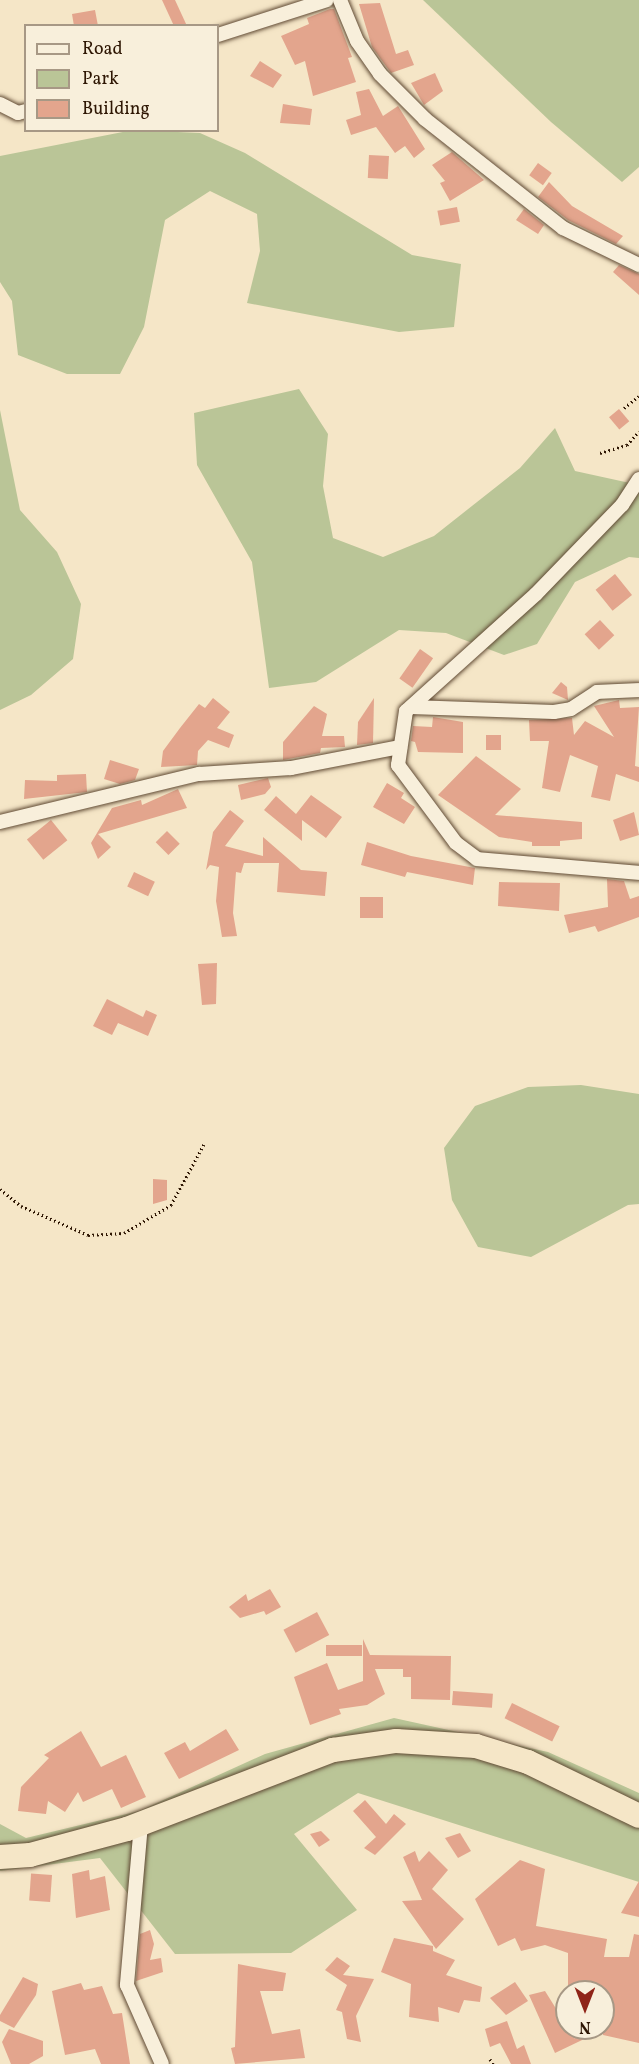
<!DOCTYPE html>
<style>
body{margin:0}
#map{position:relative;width:639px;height:2064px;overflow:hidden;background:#f5e6c7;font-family:Vollkorn,serif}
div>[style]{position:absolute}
.green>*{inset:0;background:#bac597}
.building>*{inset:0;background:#e3a58d;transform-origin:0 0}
.path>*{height:3px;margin-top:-1.5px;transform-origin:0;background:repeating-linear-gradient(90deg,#2e1603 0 1.5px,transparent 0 4.5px)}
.roads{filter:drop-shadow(0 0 2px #604a34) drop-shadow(0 0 2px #604a34)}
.street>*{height:14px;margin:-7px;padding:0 7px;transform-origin:7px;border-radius:7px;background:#f8efdb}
.highway>*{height:24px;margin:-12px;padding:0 12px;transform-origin:12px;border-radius:12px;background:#f5e6c7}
span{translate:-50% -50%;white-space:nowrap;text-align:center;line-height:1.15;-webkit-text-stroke:5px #f8efdb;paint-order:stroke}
.legend{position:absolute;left:24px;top:24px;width:195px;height:108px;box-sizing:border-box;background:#f8efdb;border:2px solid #a79885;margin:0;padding:8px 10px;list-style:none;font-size:18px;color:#2e1603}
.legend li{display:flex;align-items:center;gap:12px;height:30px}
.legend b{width:30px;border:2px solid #a79885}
.north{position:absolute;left:555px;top:1980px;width:60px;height:60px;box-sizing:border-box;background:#f8efdb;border:2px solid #a79885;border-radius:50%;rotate:180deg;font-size:16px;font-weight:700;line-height:24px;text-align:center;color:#2e1603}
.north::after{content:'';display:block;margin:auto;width:21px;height:27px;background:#8f2418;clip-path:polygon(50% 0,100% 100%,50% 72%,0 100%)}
</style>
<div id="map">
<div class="green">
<div style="clip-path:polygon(423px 0,639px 0,639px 167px,622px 182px,551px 122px)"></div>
<div style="clip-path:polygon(133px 130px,200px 133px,245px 153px,412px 255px,461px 264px,454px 327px,399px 332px,247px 303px,260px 251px,257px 214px,210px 191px,165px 220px,144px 327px,120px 374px,67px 374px,18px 355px,12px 301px,0 282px,0 156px)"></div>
<div style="clip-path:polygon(299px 389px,328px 434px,323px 486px,333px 538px,383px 557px,434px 536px,520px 468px,555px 428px,575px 471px,639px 485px,639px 558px,629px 557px,575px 582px,537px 644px,504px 655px,446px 633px,399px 630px,316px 682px,269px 688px,252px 562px,197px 465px,194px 413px)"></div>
<div style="clip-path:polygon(0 410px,20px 510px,57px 552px,81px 604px,73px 659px,31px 695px,0 710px)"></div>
<div style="clip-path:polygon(581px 1085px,639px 1094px,639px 1204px,628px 1205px,531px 1257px,478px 1247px,452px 1200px,444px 1148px,475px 1106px,528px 1087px)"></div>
<div style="clip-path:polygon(394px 1718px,548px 1752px,639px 1793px,639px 1882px,358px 1793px,294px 1834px,357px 1910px,291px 1953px,175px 1954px,100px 1858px,0 1871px,0 1824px,26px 1838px,139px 1811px,265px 1754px)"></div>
</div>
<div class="building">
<div style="clip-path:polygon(162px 0,175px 0,187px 26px,174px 26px)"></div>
<div style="clip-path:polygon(380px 3px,396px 54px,408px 50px,414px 65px,391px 73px,372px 47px,359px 4px)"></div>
<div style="clip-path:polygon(330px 9px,334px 9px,352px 57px,348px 58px,356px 82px,313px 96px,305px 61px,295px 65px,281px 36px,309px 24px,307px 18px)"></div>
<div style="clip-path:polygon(95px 10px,98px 26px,74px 26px,72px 14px)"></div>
<div style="clip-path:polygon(260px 61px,282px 75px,273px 88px,250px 76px)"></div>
<div style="clip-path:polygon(435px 73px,443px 91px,424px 105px,411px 83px)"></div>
<div style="clip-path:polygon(369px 89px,383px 116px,398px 106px,425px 149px,414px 158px,405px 146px,395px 153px,376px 127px,351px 135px,346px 120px,361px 115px,356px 92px)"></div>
<div style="clip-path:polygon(283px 104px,312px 109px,310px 125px,280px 123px)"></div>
<div style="clip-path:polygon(452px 152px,484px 180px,450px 201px,440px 183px,445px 181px,432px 165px)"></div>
<div style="left:369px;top:155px;width:20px;height:23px;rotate:3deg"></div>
<div style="left:538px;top:163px;width:17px;height:15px;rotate:36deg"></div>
<div style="clip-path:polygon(549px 182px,572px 206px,623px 236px,616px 244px,568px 220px,538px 197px)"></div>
<div style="left:457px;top:207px;width:15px;height:20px;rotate:79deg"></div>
<div style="clip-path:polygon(524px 209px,544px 225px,538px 234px,516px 220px)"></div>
<div style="clip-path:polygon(619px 265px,639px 274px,639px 295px,613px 272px)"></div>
<div style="left:619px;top:409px;width:16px;height:13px;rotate:50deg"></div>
<div style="left:615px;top:574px;width:27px;height:25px;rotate:51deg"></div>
<div style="left:600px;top:620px;width:21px;height:21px;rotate:47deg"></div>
<div style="left:420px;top:649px;width:16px;height:36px;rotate:35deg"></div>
<div style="clip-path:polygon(561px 682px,567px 687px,568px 700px,552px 693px)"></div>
<div style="clip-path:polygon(213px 698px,230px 712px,217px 728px,234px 735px,229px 748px,208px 740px,198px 751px,197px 765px,161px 767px,163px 751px,180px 728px,199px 704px,205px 708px)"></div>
<div style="clip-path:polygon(374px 698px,373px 743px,357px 745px,358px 722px)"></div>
<div style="clip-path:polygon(619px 700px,620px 708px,639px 707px,635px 766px,639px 767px,639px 782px,616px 774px,610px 801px,591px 797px,598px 766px,570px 755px,560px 792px,542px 788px,549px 741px,530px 741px,529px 720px,572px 718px,574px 735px,585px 721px,614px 737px,594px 706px)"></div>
<div style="clip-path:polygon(314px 706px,327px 714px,322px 736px,344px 736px,345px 747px,321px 748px,320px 753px,283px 760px,283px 742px)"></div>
<div style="clip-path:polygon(433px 717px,463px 722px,463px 753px,418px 752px,415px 742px,411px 741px,413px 726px,432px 727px)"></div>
<div style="left:486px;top:735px;width:15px;height:15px"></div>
<div style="clip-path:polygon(476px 756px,521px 789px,495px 815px,582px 822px,582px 839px,560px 841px,560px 846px,532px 846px,532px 842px,499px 837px,438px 795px)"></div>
<div style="clip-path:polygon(110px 760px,139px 769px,135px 780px,120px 784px,104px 779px)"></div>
<div style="clip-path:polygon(86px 774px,87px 792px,24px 799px,25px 780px,57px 781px,57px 775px)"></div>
<div style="clip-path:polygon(268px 778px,271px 787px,265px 794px,241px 800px,238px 785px)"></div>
<div style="clip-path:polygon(387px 783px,404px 793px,401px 798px,415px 807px,404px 824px,373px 807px)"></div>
<div style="clip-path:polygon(178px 789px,187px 808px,98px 834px,111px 847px,98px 859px,91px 843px,112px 808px,141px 800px,142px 805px)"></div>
<div style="clip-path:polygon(311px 795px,342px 817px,326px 838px,302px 820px,302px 841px,264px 810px,276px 796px,296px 814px)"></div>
<div style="clip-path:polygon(230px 810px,244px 821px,225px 846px,263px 856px,263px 837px,301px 870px,327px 872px,325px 896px,277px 892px,279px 863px,244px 863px,241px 873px,236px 872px,233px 913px,237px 936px,222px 937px,216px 901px,219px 867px,210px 865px,206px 870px,213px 832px)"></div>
<div style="clip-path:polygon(634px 812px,639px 835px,620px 841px,613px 820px)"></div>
<div style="left:51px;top:820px;width:26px;height:31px;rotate:51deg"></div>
<div style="left:167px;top:831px;width:18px;height:16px;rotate:45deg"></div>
<div style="clip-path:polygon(367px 842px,411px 856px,475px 868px,473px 885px,407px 872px,405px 877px,361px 865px)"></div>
<div style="left:134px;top:872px;width:23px;height:16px;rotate:25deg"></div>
<div style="clip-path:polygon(607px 879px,624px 881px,630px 899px,639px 896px,639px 917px,598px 932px,595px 926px,569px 933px,564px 915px,608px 907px)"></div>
<div style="clip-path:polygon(499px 882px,560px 883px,559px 911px,498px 906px)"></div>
<div style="left:360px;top:897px;width:23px;height:21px"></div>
<div style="clip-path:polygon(217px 963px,216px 1004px,202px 1005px,198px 964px)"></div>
<div style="clip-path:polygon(107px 999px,143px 1017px,146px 1010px,157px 1015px,148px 1036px,118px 1023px,112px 1035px,93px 1026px)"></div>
<div style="clip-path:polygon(153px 1179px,167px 1180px,167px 1200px,153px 1204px)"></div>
<div style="clip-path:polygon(270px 1589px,281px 1607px,266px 1615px,264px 1611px,240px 1618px,229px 1607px,246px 1594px,248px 1601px)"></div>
<div style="left:317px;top:1612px;width:26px;height:38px;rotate:62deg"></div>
<div style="clip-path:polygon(363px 1639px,370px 1655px,451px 1656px,450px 1700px,411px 1699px,411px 1677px,403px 1677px,403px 1669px,375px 1669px,385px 1694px,367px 1705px,339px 1709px,341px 1714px,310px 1725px,294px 1677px,327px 1663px,338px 1690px,363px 1681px)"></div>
<div style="left:362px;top:1645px;width:11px;height:36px;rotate:90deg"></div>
<div style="left:453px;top:1691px;width:40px;height:14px;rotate:4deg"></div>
<div style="left:512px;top:1703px;width:53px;height:17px;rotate:26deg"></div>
<div style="clip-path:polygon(226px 1729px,239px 1750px,179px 1779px,164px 1753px,185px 1742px,190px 1751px)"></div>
<div style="clip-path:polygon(81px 1731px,101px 1767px,126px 1755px,146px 1797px,121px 1808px,112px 1789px,83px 1802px,78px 1792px,65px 1812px,48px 1801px,46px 1814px,18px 1811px,21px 1787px,49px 1758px,44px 1755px)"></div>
<div style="clip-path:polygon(365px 1800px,386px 1824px,394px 1814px,406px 1824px,375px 1855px,364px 1848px,376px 1837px,353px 1811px)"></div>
<div style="clip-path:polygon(321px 1831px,330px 1840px,319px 1847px,310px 1834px)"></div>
<div style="clip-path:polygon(460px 1833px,471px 1851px,458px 1858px,445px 1838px)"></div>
<div style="clip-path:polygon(415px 1851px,419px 1862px,429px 1851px,448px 1870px,432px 1889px,464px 1919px,436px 1949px,402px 1901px,422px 1900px,403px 1857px)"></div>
<div style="clip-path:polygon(520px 1860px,545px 1869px,536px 1926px,607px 1939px,604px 1957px,629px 1957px,634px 1934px,639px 1935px,639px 2043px,603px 2035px,603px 2030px,555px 2053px,529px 1995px,545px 1991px,575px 2039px,573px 2028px,603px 2028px,603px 1992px,568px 1992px,568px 1953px,545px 1945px,521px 1951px,515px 1938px,498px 1946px,475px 1899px)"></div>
<div style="clip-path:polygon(89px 1870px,90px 1880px,105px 1876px,110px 1910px,76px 1918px,72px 1874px)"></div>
<div style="left:52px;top:1875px;width:27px;height:21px;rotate:94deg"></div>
<div style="clip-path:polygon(639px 1881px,639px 1917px,621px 1913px)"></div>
<div style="clip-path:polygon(150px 1930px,154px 1944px,150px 1960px,161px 1958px,163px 1972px,136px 1981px,140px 1934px)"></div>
<div style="clip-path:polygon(394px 1938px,433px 1946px,433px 1951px,455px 1960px,446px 1975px,482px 1987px,480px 2002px,464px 2000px,459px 2013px,438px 2007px,439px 2022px,409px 2017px,411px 1984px,381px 1972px)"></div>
<div style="clip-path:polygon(337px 1957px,350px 1966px,343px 1975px,374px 1979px,356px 2016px,361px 2042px,347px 2039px,342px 2012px,336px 2010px,347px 1985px,325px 1970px)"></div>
<div style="clip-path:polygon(238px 1964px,286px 1973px,283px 1991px,260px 1991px,272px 2034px,300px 2029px,305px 2058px,235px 2064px,231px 2048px,235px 2047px)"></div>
<div style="clip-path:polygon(23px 1977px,38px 1984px,36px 1995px,14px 2028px,0 2021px,0 2015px)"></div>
<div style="clip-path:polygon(515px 1982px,528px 2001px,506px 2015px,490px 1998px)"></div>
<div style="clip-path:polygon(81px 1983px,84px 1990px,102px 1986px,113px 2014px,122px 2013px,130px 2064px,101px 2064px,95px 2049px,65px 2055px,52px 1991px)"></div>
<div style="clip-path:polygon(507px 2021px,517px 2049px,524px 2045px,531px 2064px,511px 2064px,500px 2043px,490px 2047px,485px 2029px)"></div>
<div style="clip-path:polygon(9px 2029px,43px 2041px,43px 2056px,29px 2064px,11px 2064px,2px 2042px)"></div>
</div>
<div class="path">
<div style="left:624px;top:408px;width:19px;rotate:-39deg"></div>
<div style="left:600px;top:453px;width:28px;rotate:-17deg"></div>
<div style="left:627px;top:445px;width:18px;rotate:-49deg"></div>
<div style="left:0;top:1189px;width:27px;rotate:39deg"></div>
<div style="left:21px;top:1206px;width:73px;rotate:23.4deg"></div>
<div style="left:88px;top:1235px;width:36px;rotate:-3deg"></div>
<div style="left:124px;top:1233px;width:55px;rotate:-30.8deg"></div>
<div style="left:171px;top:1205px;width:69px;rotate:-61.6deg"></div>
<div style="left:490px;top:2059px;width:6px;rotate:59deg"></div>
</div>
<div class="roads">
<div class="street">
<div style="left:340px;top:0;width:44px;rotate:67.5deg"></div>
<div style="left:357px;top:41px;width:40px;rotate:55.1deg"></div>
<div style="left:380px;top:74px;width:64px;rotate:45deg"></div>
<div style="left:425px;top:119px;width:176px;rotate:38.3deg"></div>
<div style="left:563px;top:228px;width:85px;rotate:26deg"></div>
<div style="left:218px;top:35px;width:114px;rotate:-17.8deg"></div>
<div style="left:0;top:104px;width:20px;rotate:27deg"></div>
<div style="left:18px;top:113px;width:8px;rotate:-14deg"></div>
<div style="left:639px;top:479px;width:31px;rotate:123deg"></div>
<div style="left:622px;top:505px;width:124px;rotate:134deg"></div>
<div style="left:536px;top:594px;width:175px;rotate:138deg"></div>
<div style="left:406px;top:711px;width:55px;rotate:98.4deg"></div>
<div style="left:398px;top:765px;width:97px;rotate:53.4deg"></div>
<div style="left:456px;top:843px;width:26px;rotate:37deg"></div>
<div style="left:477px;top:859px;width:163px;rotate:4.9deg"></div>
<div style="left:411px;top:707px;width:143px;rotate:2deg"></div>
<div style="left:554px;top:712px;width:17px;rotate:-10deg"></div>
<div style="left:571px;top:709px;width:31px;rotate:-33deg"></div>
<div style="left:597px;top:692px;width:42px;rotate:-2.7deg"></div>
<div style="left:0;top:822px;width:205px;rotate:-13.6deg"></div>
<div style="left:199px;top:774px;width:92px;rotate:-3.7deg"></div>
<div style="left:291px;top:768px;width:111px;rotate:-10.9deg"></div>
<div style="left:141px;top:1824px;width:162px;rotate:95deg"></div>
<div style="left:127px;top:1985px;width:86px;rotate:66.1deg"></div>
</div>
<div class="highway">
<div style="left:0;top:1857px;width:30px;rotate:-4deg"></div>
<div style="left:30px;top:1855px;width:100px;rotate:-15deg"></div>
<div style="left:127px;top:1829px;width:221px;rotate:-21deg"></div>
<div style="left:333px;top:1750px;width:64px;rotate:-8.1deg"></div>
<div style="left:396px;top:1741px;width:80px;rotate:3.6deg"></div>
<div style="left:476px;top:1746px;width:54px;rotate:17.1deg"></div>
<div style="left:528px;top:1762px;width:123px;rotate:25.9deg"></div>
</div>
</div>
<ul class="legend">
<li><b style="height:8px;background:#f8efdb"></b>Road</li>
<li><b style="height:16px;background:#bac597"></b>Park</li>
<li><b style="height:16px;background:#e3a58d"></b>Building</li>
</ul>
<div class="north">N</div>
</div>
